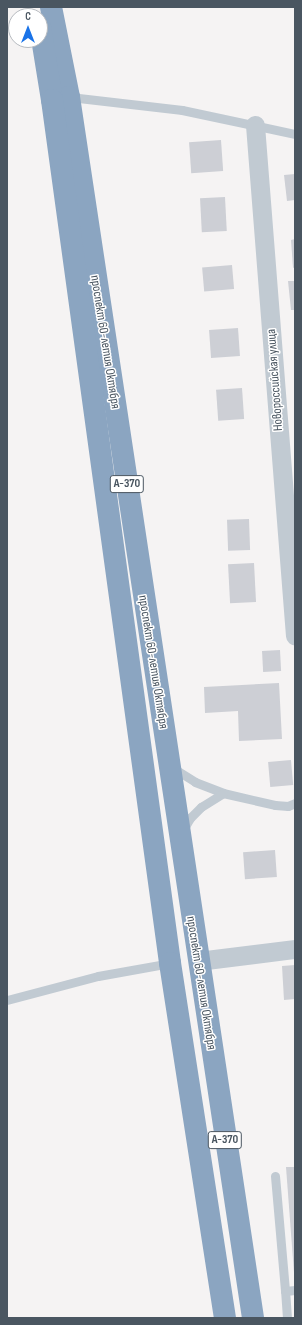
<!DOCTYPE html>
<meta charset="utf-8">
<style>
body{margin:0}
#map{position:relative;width:302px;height:1325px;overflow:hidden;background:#f5f3f3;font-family:"Sofia Sans Condensed",sans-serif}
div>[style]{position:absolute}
.building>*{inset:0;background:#cdcfd5;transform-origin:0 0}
.lane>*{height:9px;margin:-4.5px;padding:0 4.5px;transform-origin:4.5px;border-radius:4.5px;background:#c1cad2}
.street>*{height:19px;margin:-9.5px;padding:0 9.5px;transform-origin:9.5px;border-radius:9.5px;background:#c1cad2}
.highway>*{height:22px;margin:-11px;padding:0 11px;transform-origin:11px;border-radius:11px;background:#8ba5c1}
span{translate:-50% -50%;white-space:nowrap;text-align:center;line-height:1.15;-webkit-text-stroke:3px #fff;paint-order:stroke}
.shield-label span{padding:1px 3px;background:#fff;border:1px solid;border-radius:3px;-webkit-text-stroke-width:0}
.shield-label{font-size:12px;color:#4a5661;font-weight:700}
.street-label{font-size:13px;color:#4a5661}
.frame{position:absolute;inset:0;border:8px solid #4a5661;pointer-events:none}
.north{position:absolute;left:8px;top:8px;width:40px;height:40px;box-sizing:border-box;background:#fff;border:1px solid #b7bbc0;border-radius:50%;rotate:0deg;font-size:11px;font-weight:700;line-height:16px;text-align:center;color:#4a5661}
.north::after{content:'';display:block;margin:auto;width:14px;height:18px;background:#1a73e8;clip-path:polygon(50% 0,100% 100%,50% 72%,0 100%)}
</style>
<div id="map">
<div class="building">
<div style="left:221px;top:140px;width:31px;height:32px;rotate:86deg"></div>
<div style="clip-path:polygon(295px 174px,295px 200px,287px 201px,284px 175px)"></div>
<div style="left:225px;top:197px;width:34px;height:25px;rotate:87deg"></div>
<div style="clip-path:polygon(295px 239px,295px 267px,293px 268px,291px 240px)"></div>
<div style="left:232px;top:265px;width:24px;height:30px;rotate:85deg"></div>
<div style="clip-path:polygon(288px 281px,295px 281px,295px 310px,291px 310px)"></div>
<div style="left:238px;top:328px;width:28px;height:29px;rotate:86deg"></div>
<div style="left:242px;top:388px;width:31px;height:26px;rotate:86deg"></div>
<div style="left:249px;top:519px;width:31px;height:22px;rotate:88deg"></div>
<div style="left:254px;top:563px;width:39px;height:26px;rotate:87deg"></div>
<div style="left:280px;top:650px;width:21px;height:18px;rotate:87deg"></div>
<div style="clip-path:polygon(279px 683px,282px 739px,239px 741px,238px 711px,205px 713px,204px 687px)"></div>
<div style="left:291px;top:760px;width:25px;height:23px;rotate:85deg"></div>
<div style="left:275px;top:850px;width:27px;height:32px;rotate:86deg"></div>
<div style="clip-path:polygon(295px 965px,295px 999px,284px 1000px,282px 966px)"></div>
<div style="clip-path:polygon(286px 1167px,295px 1167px,295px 1273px,294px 1273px)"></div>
</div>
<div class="lane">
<div style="left:70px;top:97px;width:113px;rotate:6.6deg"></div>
<div style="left:182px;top:110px;width:116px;rotate:12deg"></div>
<div style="left:173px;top:768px;width:26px;rotate:32deg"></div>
<div style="left:195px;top:782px;width:30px;rotate:21deg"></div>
<div style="left:223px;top:793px;width:53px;rotate:13deg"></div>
<div style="left:275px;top:805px;width:13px;rotate:4deg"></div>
<div style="left:288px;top:806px;width:8px;rotate:-23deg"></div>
<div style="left:183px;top:830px;width:14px;rotate:-60deg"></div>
<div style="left:190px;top:818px;width:16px;rotate:-45deg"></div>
<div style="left:201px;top:807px;width:26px;rotate:-32deg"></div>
<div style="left:7px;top:1000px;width:94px;rotate:-14.8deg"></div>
<div style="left:98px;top:976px;width:73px;rotate:-10.2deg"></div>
<div style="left:275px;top:1176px;width:115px;rotate:85deg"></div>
<div style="left:287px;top:1318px;width:27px;rotate:-94deg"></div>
<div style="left:285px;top:1291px;width:10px;rotate:-6deg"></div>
</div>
<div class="street">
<div style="left:255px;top:125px;width:512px;rotate:85.52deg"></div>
<div style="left:198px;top:961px;width:98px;rotate:-7.1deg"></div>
</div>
<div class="highway">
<div style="left:51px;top:7px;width:92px;rotate:78.7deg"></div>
<div style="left:69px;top:97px;width:1235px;rotate:81.43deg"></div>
<div style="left:40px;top:26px;width:75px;rotate:80.8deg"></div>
<div style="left:52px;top:100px;width:871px;rotate:82.21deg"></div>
<div style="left:170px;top:963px;width:359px;rotate:81.2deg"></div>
</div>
<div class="shield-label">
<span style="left:127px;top:484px">А-370</span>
<span style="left:225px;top:1140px">А-370</span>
</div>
<div class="street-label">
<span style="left:105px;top:342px;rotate:81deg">проспект 60-летия Октября</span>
<span style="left:275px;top:380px;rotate:-94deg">Новороссийская улица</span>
<span style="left:153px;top:662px;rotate:81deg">проспект 60-летия Октября</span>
<span style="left:201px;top:983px;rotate:81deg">проспект 60-летия Октября</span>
</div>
<div class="frame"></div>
<div class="north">С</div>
</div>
